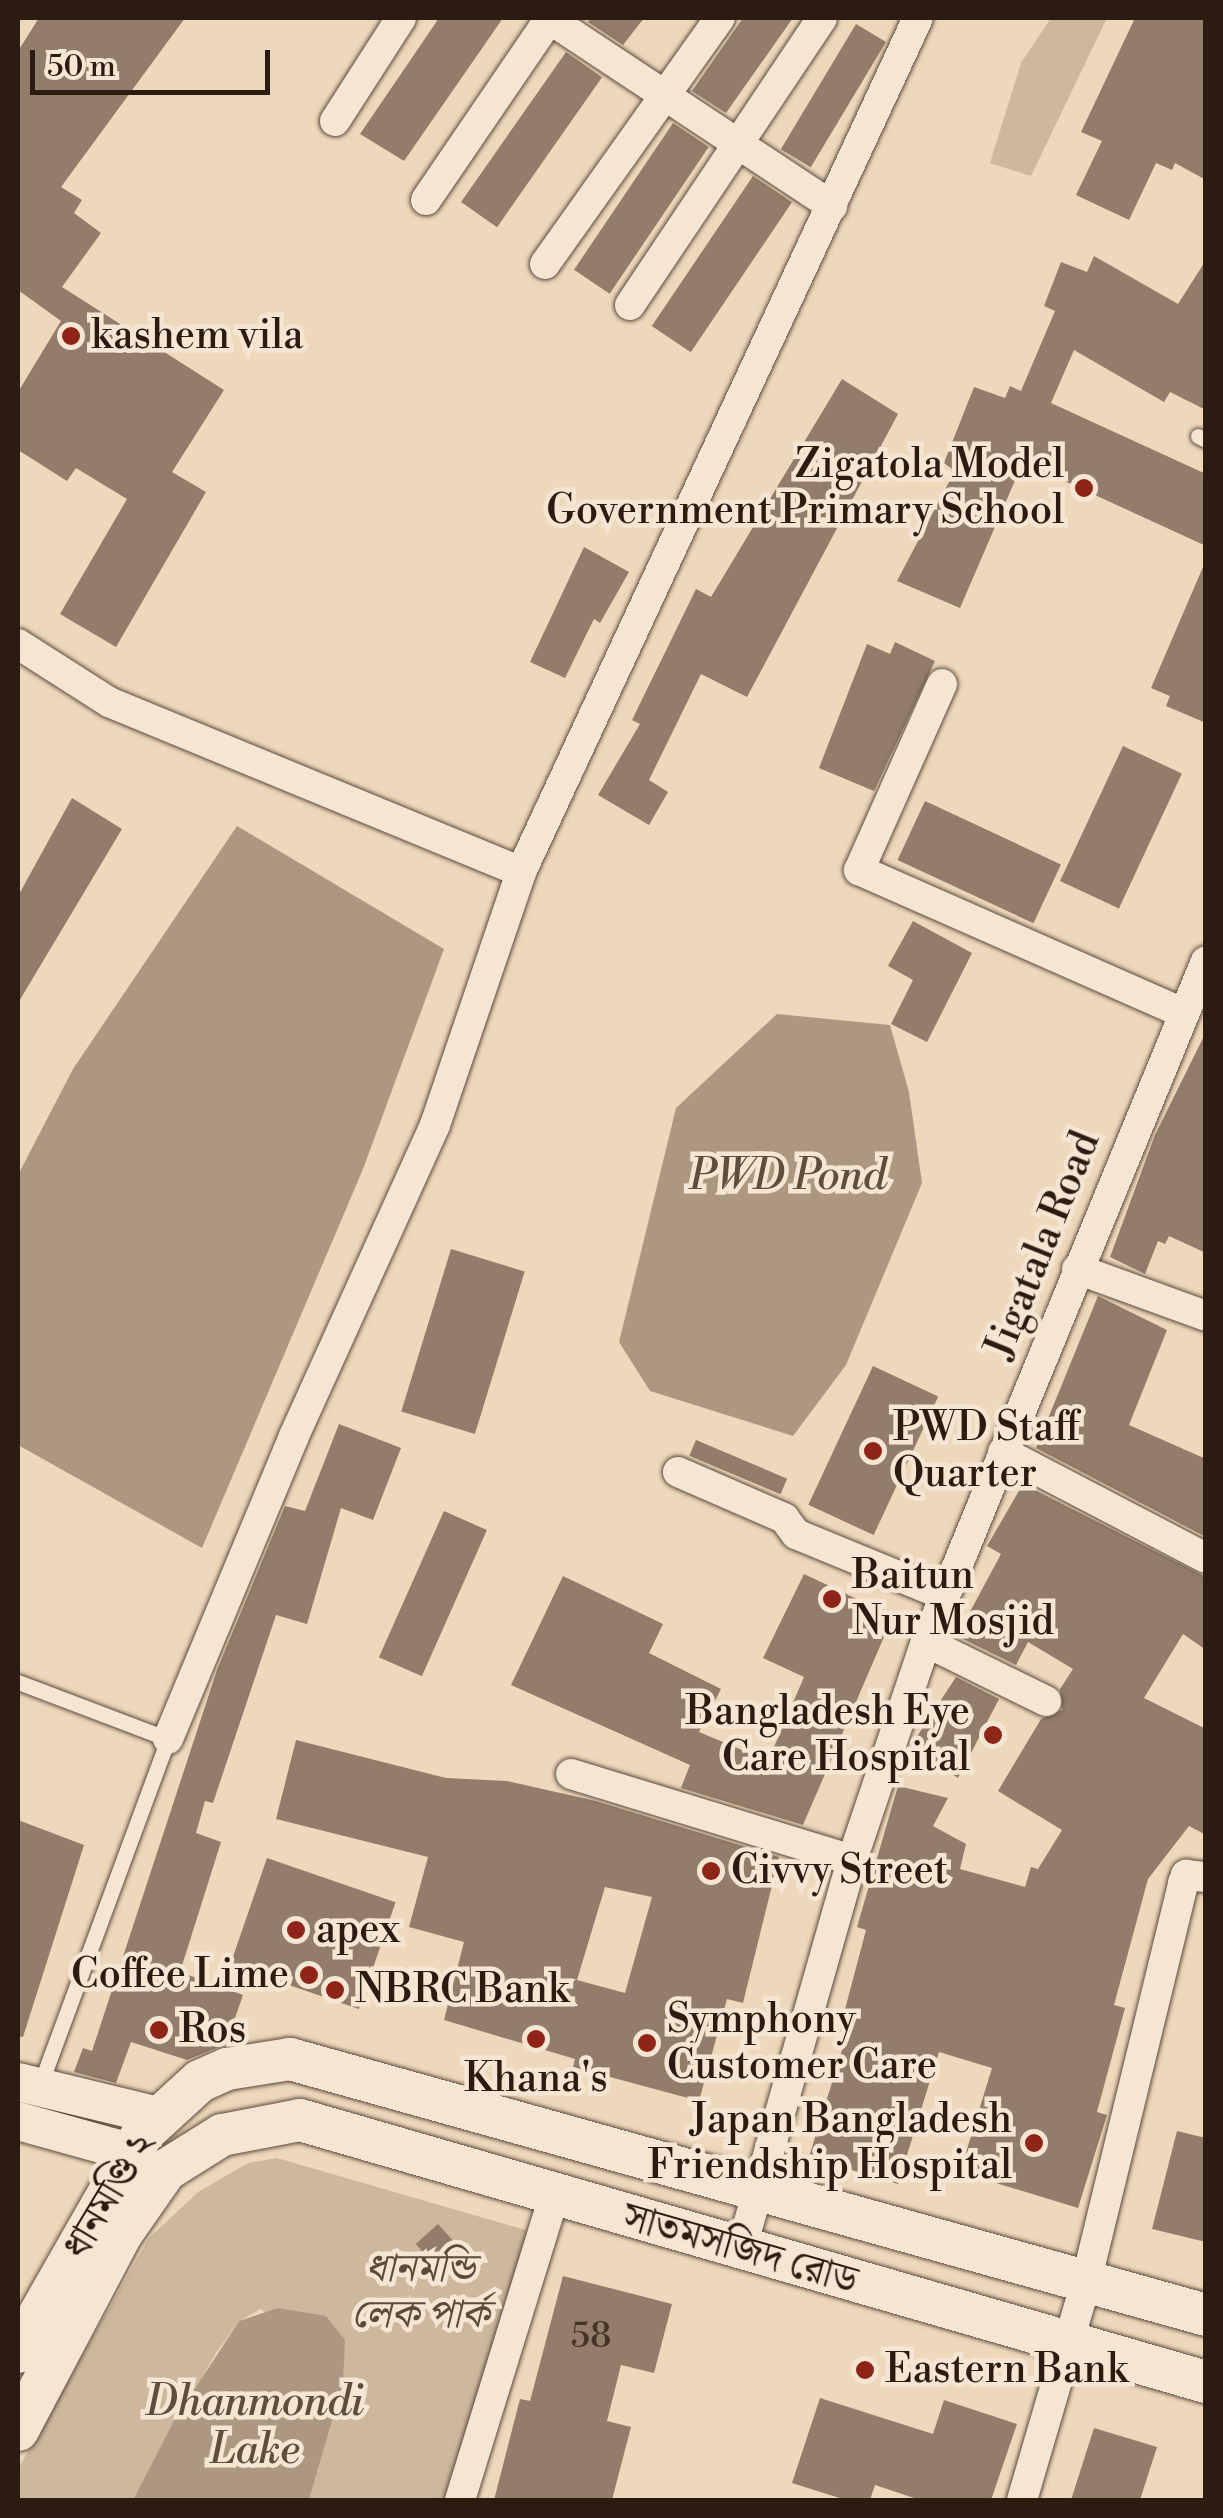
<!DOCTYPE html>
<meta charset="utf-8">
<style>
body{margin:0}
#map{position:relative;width:1223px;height:2518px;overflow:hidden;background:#eed8bb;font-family:"Libre Bodoni","Noto Serif Bengali",serif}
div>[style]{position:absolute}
.green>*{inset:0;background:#cdb89e}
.water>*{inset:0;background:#ac9881}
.building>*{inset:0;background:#917d69;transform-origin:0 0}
.roads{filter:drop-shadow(0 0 2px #5c4a3c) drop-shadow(0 0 2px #5c4a3c)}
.service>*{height:15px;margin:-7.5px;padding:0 7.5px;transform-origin:7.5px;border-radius:7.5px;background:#f4e6d3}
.minor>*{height:30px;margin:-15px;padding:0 15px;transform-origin:15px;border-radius:15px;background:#f4e6d3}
.tertiary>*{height:38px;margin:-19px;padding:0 19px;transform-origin:19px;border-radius:19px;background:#f4e6d3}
.secondary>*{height:42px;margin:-21px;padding:0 21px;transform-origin:21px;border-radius:21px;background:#f4e6d3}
.dots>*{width:28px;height:28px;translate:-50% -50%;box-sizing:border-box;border:5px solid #f4e6d3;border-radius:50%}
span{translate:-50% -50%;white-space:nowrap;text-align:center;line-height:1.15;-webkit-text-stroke:9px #f4e6d3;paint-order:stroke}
.number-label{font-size:35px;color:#453427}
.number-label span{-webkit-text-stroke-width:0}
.poi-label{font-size:40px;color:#2c1b11}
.left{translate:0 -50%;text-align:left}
.right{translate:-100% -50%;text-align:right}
.street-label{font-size:40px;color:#2c1b11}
.park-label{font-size:40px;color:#5c4a3b;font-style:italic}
.water-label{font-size:42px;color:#5f4d3e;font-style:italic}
.frame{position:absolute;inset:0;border:20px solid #2c1b11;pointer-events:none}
.scale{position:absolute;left:30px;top:50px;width:240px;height:45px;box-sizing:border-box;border:5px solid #2c1b11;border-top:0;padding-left:12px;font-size:30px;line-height:35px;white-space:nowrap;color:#2c1b11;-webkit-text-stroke:8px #f4e6d3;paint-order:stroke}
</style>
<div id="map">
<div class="green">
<div style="clip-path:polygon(1051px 18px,1107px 18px,1031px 176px,990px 163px,1021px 63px)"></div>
<div style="clip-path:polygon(277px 2158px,529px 2231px,454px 2500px,309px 2500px,343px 2383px,261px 2309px,239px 2321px,216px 2353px,133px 2500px,18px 2500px,18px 2469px,149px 2238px,198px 2192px,248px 2163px)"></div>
</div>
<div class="water">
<div style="clip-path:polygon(237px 826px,444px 949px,363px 1169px,202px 1548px,18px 1445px,18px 1175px,73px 1069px)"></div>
<div style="clip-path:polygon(777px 1014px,890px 1025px,909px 1092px,922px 1183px,846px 1365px,793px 1436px,650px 1391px,619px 1342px,676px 1108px)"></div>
<div style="clip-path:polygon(278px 2308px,326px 2316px,345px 2340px,343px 2383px,309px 2500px,133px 2500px,174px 2421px,239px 2321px)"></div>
</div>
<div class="building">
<div style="clip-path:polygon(39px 18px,185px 18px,61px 187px,82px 200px,74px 213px,101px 233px,62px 287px,224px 390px,172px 472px,206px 492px,116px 647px,60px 614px,127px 499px,76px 468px,67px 481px,18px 450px,18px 392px,61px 321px,18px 290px,18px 51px)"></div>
<div style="clip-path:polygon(439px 18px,503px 18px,404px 161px,360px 134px)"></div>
<div style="clip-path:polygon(591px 18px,644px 18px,623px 45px,588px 22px)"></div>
<div style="clip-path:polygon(743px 18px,793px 18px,726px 113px,692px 91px)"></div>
<div style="clip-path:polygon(1135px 18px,1206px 18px,1206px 180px,1175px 163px,1172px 170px,1156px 163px,1129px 220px,1076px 195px,1102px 141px,1081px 132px)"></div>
<div style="left:856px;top:24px;width:35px;height:146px;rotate:31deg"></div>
<div style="left:566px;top:52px;width:44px;height:183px;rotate:35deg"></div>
<div style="left:673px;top:123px;width:43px;height:177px;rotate:34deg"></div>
<div style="left:753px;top:176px;width:47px;height:181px;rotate:34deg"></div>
<div style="clip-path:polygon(1094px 256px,1178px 304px,1206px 260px,1206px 410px,1170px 392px,1164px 402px,1074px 350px,1051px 403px,1206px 474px,1206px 546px,1023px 462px,960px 608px,897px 581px,950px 480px,952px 469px,944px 463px,974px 387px,1005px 398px,1010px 386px,1021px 391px,1055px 311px,1044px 306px,1061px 262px,1087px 272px)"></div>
<div style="clip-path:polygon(842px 379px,898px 414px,747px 697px,701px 674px,649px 780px,668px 792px,649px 825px,598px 795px,640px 724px,632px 720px,696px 589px,711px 597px)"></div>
<div style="clip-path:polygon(584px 547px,629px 572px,600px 623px,594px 619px,565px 678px,530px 662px)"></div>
<div style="clip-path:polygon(1206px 560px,1206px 723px,1166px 706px,1170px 696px,1151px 688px)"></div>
<div style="clip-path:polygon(895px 642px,935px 661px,874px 791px,819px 768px,867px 644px,890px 654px)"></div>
<div style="left:1123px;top:746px;width:65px;height:149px;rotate:25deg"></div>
<div style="clip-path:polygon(72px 798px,122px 829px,18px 1003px,18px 896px)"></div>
<div style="left:925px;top:801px;width:150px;height:65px;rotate:25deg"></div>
<div style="clip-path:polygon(913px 921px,972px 953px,927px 1042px,891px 1024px,913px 980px,888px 966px)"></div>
<div style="clip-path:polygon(1206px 1032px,1206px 1253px,1169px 1236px,1165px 1244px,1158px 1241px,1145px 1274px,1110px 1257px,1155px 1135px)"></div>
<div style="left:451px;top:1249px;width:77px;height:170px;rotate:17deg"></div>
<div style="clip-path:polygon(1098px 1296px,1167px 1330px,1129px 1425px,1206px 1459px,1206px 1537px,1036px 1448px)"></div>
<div style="left:873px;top:1366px;width:72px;height:153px;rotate:25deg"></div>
<div style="clip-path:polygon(339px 1424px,401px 1448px,373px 1520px,341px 1508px,307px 1624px,276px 1615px,213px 1803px,205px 1801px,196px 1833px,221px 1842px,180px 1972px,243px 1995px,226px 2044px,187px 2060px,131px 2042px,116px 2083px,74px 2072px,83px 2048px,92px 2051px,217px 1670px,285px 1506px,305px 1511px)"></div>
<div style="left:696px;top:1440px;width:99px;height:17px;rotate:23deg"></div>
<div style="clip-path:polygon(1023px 1484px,1206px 1577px,1206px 1650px,1183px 1634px,1144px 1698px,1206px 1729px,1206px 1835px,1189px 1826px,1148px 1879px,1114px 2005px,1125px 2008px,1097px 2112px,1107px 2115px,1078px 2208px,960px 2172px,992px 2068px,939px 2052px,898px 2184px,809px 2157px,847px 2034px,839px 2032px,866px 1930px,857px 1927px,898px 1786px,948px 1798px,933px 1826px,966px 1844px,960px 1869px,1025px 1887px,1031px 1867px,1038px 1869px,1062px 1830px,998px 1791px,1041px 1719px,1062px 1710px,1060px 1689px,1073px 1669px,1028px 1642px,1016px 1665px,957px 1636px,1001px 1554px,987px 1546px)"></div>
<div style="left:444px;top:1511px;width:47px;height:160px;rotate:24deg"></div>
<div style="clip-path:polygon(804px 1574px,893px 1616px,803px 1825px,681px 1788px,690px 1765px,511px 1685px,563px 1576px,663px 1624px,649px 1653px,721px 1689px,699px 1732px,768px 1761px,804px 1677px,763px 1658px)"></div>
<div style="clip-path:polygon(956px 1677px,999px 1699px,958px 1778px,910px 1747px)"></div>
<div style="clip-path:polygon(evenodd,296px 1740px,446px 1778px,507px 1781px,596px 1801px,779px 1857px,743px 2003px,727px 1999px,699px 2101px,573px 2067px,575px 2059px,444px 2020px,464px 1942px,409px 1927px,428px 1857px,276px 1819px,296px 1740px,605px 1887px,652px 1897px,625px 1993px,577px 1980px,605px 1887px)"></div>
<div style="clip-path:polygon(18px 1820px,84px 1845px,23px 2037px,18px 2036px)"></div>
<div style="left:267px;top:1858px;width:136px;height:113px;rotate:19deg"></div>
<div style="clip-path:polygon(1177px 2131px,1206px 2138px,1206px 2242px,1152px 2229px)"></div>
<div style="left:438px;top:2224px;width:42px;height:30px;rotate:48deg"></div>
<div style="clip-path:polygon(563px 2276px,672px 2304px,654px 2373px,621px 2365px,607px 2421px,631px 2427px,612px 2500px,494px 2500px,520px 2399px,530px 2401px)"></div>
<div style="clip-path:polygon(820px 2398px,933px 2434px,944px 2400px,1017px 2424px,991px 2500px,920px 2500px,875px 2485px,870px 2500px,846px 2500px,792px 2483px)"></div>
<div style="clip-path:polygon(1094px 2428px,1157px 2447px,1140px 2500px,1071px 2500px)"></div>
</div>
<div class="roads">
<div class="service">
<div style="left:1198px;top:436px;width:9px;rotate:27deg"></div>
<div style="left:18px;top:1682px;width:160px;rotate:20.8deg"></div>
<div style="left:168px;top:1739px;width:369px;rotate:110.3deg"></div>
</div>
<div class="minor">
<div style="left:548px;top:18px;width:341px;rotate:33.5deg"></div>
<div style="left:335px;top:121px;width:122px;rotate:-57.3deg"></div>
<div style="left:426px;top:200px;width:220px;rotate:-55.7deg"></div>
<div style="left:545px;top:264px;width:302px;rotate:-54.6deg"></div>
<div style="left:630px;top:305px;width:345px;rotate:-56.2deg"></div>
<div style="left:18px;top:644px;width:108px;rotate:32.5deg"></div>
<div style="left:109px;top:702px;width:446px;rotate:22.4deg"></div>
<div style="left:942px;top:684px;width:204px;rotate:114deg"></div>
<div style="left:859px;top:870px;width:352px;rotate:23.8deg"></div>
<div style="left:1077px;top:1269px;width:137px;rotate:20deg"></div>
<div style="left:1003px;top:1452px;width:229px;rotate:27.6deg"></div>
<div style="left:678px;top:1472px;width:116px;rotate:23.5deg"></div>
<div style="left:784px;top:1518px;width:20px;rotate:53deg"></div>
<div style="left:796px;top:1534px;width:160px;rotate:22.4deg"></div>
<div style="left:926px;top:1642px;width:134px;rotate:26.2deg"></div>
<div style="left:168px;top:1739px;width:328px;rotate:-67.4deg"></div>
<div style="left:294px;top:1436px;width:341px;rotate:-65.6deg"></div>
<div style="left:435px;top:1125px;width:267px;rotate:-71.2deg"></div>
<div style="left:521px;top:872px;width:942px;rotate:-65.07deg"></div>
<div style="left:571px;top:1774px;width:294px;rotate:17deg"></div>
<div style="left:741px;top:2250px;width:405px;rotate:-74.1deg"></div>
<div style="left:852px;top:1860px;width:230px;rotate:-71.3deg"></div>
<div style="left:926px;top:1642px;width:736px;rotate:-67.65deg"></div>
<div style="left:460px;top:2500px;width:318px;rotate:-72.8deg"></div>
<div style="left:1022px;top:2500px;width:227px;rotate:-73.6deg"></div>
<div style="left:1086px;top:2282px;width:411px;rotate:-76.3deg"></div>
<div style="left:1183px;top:1883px;width:9px;rotate:-69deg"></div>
<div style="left:1186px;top:1875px;width:20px;rotate:6deg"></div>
</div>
<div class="tertiary">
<div style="left:18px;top:2082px;width:145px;rotate:13.6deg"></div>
<div style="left:18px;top:2121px;width:116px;rotate:15.5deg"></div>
</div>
<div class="secondary">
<div style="left:18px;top:2352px;width:252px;rotate:-60.3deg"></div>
<div style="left:143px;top:2133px;width:77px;rotate:-42.4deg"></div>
<div style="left:200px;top:2081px;width:30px;rotate:-24deg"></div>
<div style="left:227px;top:2069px;width:64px;rotate:-9deg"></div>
<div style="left:290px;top:2059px;width:951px;rotate:15.61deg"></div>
<div style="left:18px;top:2430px;width:223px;rotate:-62.2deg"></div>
<div style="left:122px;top:2233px;width:77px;rotate:-55.1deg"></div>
<div style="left:166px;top:2170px;width:66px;rotate:-32deg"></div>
<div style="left:222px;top:2135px;width:79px;rotate:-10.9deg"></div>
<div style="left:300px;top:2120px;width:943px;rotate:16.13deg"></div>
</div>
</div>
<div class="dots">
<div style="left:71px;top:336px;background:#8f2418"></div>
<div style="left:1084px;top:488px;background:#8f2418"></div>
<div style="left:873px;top:1451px;background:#8f2418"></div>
<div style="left:832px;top:1599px;background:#8f2418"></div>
<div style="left:993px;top:1735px;background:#8f2418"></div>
<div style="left:711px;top:1871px;background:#8f2418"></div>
<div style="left:296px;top:1930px;background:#8f2418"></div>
<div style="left:309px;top:1975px;background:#8f2418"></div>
<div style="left:335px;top:1990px;background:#8f2418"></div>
<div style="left:159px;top:2030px;background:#8f2418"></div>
<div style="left:536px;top:2039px;background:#8f2418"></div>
<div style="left:647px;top:2043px;background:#8f2418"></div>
<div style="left:1034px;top:2143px;background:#8f2418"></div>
<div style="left:865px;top:2370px;background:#8f2418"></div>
</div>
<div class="number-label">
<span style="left:591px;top:2337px">58</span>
</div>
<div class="poi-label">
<span class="left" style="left:91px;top:336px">kashem vila</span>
<span class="right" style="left:1064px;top:488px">Zigatola Model<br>Government Primary School</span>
<span class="left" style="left:893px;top:1451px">PWD Staff<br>Quarter</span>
<span class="left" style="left:852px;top:1599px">Baitun<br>Nur Mosjid</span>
<span class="right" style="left:970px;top:1735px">Bangladesh Eye<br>Care Hospital</span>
<span class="left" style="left:731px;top:1871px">Civvy Street</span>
<span class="left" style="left:316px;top:1930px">apex</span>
<span class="right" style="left:289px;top:1975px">Coffee Lime</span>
<span class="left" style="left:355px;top:1990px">NBRC Bank</span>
<span class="left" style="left:667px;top:2043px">Symphony<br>Customer Care</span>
<span class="left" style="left:179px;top:2030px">Ros</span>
<span style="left:536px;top:2079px">Khana's</span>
<span class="right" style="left:1012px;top:2143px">Japan Bangladesh<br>Friendship Hospital</span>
<span class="left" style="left:885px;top:2370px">Eastern Bank</span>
</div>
<div class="street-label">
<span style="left:1043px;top:1245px;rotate:-68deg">Jigatala Road</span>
<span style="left:109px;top:2196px;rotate:-59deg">ধানমণ্ডি ২</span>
<span style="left:740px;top:2249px;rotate:16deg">সাতমসজিদ রোড</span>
</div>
<div class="park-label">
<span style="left:420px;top:2292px">ধানমন্ডি<br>লেক পার্ক</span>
</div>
<div class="water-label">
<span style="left:788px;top:1177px">PWD Pond</span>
<span style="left:255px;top:2427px">Dhanmondi<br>Lake</span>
</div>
<div class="frame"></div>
<div class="scale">50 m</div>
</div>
